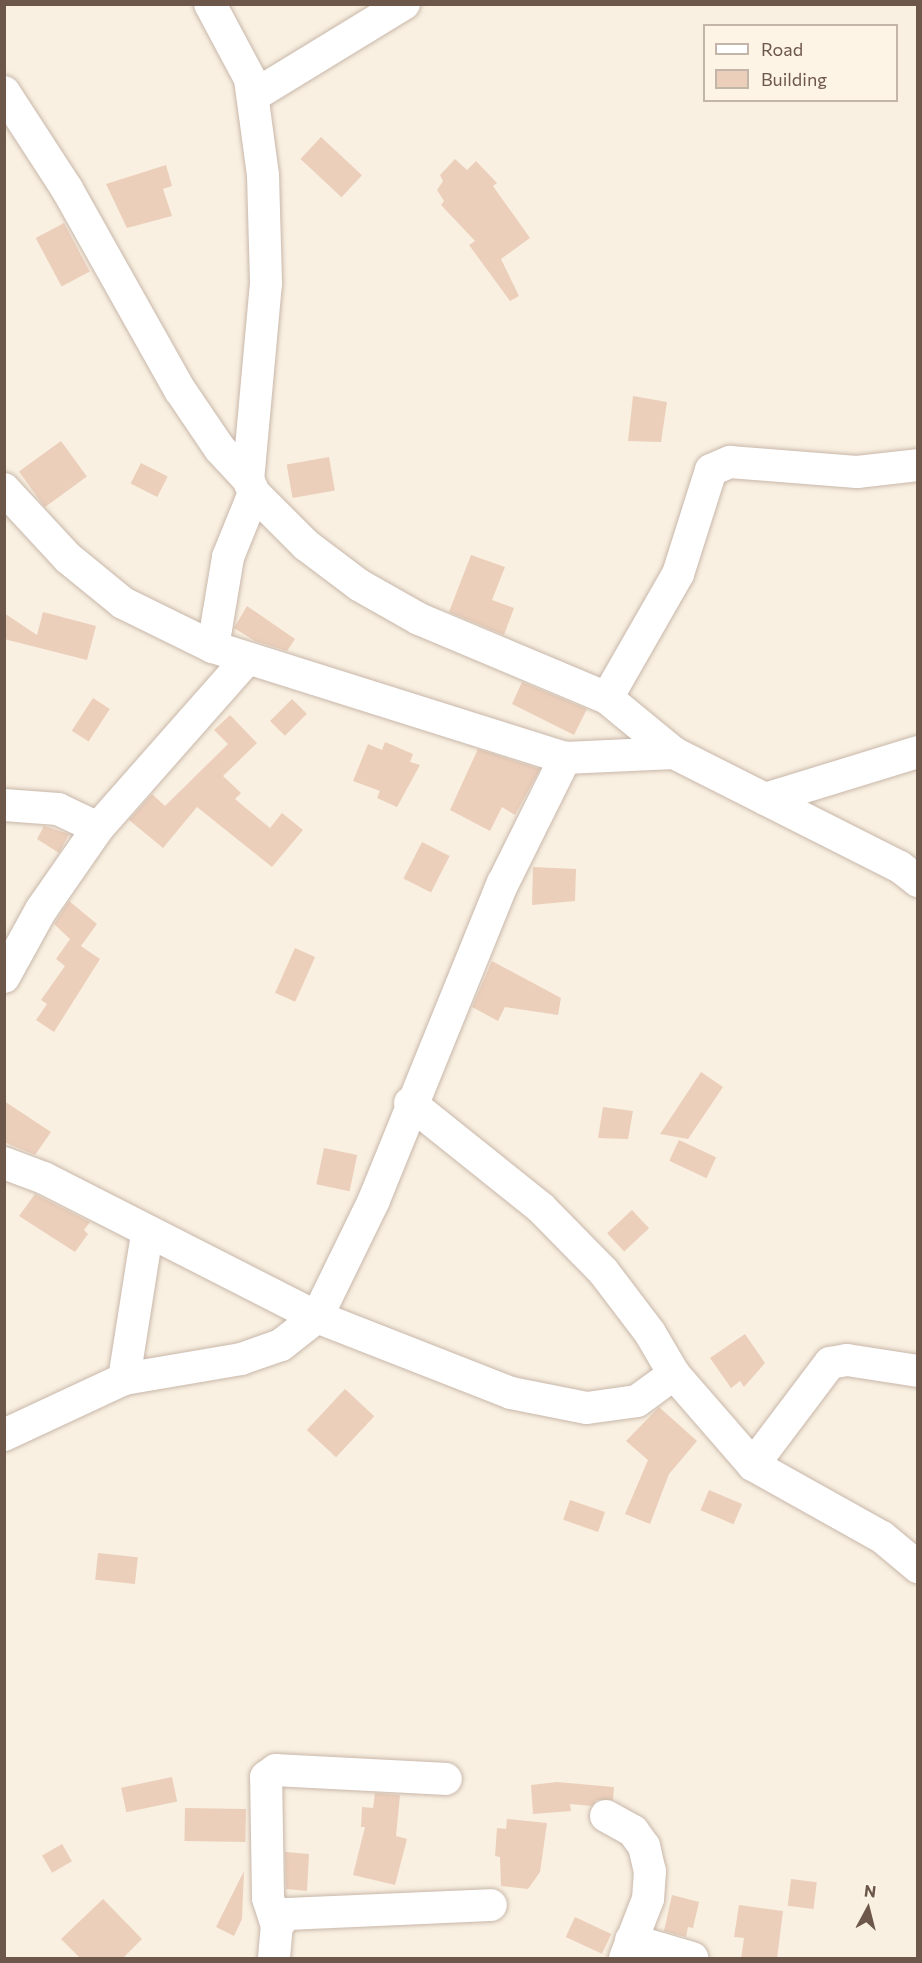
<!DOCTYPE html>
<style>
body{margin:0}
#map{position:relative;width:922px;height:1963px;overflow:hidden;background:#f9f0e1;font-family:Commissioner,sans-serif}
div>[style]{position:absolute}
.building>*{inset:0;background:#eccfbb;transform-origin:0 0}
.roads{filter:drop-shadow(0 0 2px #c8b7aa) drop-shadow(0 0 2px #c8b7aa)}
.minor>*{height:32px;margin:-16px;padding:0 16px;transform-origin:16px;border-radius:16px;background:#fff}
span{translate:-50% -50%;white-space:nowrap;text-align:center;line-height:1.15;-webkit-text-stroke:5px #fdf4e6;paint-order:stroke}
.frame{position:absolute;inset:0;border:6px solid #6d574b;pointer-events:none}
.legend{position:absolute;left:703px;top:24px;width:195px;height:78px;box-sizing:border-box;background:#fdf4e6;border:2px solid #c3b5a8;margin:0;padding:8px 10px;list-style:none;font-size:18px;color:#6d574b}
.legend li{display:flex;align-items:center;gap:12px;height:30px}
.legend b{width:30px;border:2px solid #c3b5a8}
.north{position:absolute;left:838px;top:1879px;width:60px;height:60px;-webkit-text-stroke:4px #fdf4e6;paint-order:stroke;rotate:7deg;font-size:16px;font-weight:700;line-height:24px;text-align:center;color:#6d574b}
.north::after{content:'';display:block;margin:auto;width:21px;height:27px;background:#6d574b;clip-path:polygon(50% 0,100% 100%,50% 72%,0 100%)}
</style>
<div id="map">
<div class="building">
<div style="left:321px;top:137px;width:56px;height:30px;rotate:43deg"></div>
<div style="clip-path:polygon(455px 159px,467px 170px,476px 161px,497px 183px,493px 186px,530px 238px,501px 259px,519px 296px,510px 301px,469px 245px,475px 241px,441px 205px,444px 201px,437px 190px,443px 181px,440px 175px)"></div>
<div style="clip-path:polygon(166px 165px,172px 186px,163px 189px,172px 216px,127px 228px,106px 184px)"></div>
<div style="left:64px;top:223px;width:55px;height:32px;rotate:62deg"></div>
<div style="clip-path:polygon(633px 396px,667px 402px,661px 442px,628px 441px)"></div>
<div style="left:61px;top:441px;width:44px;height:52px;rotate:54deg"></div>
<div style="left:329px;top:457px;width:34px;height:43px;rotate:80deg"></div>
<div style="left:141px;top:463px;width:30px;height:23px;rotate:27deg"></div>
<div style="clip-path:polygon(471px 555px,505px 567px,492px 600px,514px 608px,504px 635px,449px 612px)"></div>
<div style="clip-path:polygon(247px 606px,295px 639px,287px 651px,255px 641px,234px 628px)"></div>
<div style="clip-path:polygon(43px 612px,96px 626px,87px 660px,4px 639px,4px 613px,37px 635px)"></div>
<div style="clip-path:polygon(522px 682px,587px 709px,574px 735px,512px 704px)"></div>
<div style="left:93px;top:698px;width:20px;height:39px;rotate:33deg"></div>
<div style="left:292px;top:699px;width:21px;height:31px;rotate:45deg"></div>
<div style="clip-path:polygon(230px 715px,257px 743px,223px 776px,241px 793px,235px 799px,270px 828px,282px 813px,303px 830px,272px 867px,197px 807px,163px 848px,129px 820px,152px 794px,165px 806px,228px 744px,214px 730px)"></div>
<div style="clip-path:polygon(385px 742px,413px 754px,410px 762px,420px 765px,397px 807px,377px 798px,380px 791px,353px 781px,368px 744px,382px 750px)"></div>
<div style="clip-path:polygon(478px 749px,540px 769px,515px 815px,502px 807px,490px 831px,450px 810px)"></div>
<div style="clip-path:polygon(44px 826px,69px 834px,59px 853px,37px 839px)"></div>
<div style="left:422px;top:842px;width:31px;height:41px;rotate:27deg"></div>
<div style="clip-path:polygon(533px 867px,576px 869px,575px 901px,532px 905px)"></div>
<div style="clip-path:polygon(69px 901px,97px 924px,81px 946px,100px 959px,54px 1032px,36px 1020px,47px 1004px,41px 1000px,65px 966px,56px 959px,70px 939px,54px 924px)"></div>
<div style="left:295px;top:948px;width:22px;height:49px;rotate:24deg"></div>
<div style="clip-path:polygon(492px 961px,561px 998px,558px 1015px,505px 1007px,498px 1021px,472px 1007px)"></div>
<div style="clip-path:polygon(701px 1072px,723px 1087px,688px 1139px,660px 1134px)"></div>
<div style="clip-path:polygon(4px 1101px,51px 1132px,35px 1155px,4px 1142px)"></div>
<div style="clip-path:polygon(603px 1107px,633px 1111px,628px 1139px,598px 1138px)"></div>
<div style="left:679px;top:1140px;width:41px;height:23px;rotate:25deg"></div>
<div style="left:324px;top:1148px;width:34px;height:37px;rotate:12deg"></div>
<div style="clip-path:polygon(35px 1194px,90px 1222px,84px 1230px,88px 1234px,75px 1252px,19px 1216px)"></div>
<div style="left:632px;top:1210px;width:25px;height:34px;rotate:47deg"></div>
<div style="clip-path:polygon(745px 1334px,765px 1363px,744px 1387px,740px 1381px,731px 1388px,710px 1358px)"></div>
<div style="left:345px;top:1389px;width:40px;height:56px;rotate:43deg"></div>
<div style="clip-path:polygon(659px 1407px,697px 1441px,669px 1474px,650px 1524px,625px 1514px,648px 1460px,626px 1441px)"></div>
<div style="left:709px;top:1490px;width:36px;height:22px;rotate:23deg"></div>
<div style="left:570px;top:1500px;width:37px;height:21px;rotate:19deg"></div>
<div style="left:98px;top:1553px;width:40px;height:27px;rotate:6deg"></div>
<div style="left:172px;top:1777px;width:25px;height:52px;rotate:78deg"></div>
<div style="clip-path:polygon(557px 1782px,614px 1787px,613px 1800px,597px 1800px,592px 1806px,570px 1804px,571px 1811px,533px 1814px,531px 1785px)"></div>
<div style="clip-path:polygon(375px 1793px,400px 1795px,396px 1836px,407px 1839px,395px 1885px,353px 1875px,365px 1827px,361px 1827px,362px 1807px,373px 1808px)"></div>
<div style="left:185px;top:1808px;width:61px;height:33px;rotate:1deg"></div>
<div style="clip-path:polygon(507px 1819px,547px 1823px,540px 1872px,528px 1889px,501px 1886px,500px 1857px,495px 1856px,497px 1828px,506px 1829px)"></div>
<div style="left:62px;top:1844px;width:20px;height:23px;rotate:60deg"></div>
<div style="clip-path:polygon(285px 1852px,309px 1854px,307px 1891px,286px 1889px)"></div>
<div style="clip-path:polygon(244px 1871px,242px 1919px,234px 1936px,216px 1927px)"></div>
<div style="left:791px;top:1879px;width:26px;height:27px;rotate:7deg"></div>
<div style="clip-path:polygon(672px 1895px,699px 1902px,693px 1928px,688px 1927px,686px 1937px,664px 1931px)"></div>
<div style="clip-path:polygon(103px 1899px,142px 1939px,122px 1959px,81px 1959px,61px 1939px)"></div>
<div style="clip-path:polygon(739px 1905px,783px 1911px,777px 1959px,741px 1959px,744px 1938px,734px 1937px)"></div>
<div style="left:575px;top:1917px;width:40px;height:22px;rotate:25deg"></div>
</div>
<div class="roads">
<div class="minor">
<div style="left:210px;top:4px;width:85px;rotate:61.9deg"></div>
<div style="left:250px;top:79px;width:97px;rotate:82.3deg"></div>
<div style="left:263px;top:175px;width:108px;rotate:88.4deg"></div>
<div style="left:266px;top:283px;width:197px;rotate:95.2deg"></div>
<div style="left:248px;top:479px;width:15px;rotate:67deg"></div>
<div style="left:254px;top:493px;width:74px;rotate:45deg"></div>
<div style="left:306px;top:545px;width:66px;rotate:37deg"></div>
<div style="left:359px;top:585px;width:69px;rotate:29.5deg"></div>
<div style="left:419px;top:619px;width:204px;rotate:22.8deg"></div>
<div style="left:607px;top:698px;width:87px;rotate:39.4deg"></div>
<div style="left:674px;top:753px;width:253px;rotate:26.8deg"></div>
<div style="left:900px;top:867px;width:23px;rotate:38deg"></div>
<div style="left:4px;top:92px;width:116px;rotate:57deg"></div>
<div style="left:67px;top:189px;width:231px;rotate:60.7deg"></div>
<div style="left:180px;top:390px;width:71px;rotate:55.9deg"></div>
<div style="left:220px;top:449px;width:41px;rotate:47deg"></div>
<div style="left:253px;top:96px;width:177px;rotate:-31.4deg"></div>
<div style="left:4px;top:489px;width:94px;rotate:47.2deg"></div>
<div style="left:68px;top:558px;width:71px;rotate:39.3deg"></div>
<div style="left:123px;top:603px;width:100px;rotate:26.1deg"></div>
<div style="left:213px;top:647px;width:369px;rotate:17.5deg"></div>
<div style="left:565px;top:758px;width:109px;rotate:-2.6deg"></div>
<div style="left:213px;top:647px;width:91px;rotate:-80.5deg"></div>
<div style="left:228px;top:557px;width:69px;rotate:-67.9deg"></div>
<div style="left:607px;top:698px;width:143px;rotate:-60.2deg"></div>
<div style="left:678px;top:574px;width:109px;rotate:-72.4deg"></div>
<div style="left:711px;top:470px;width:21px;rotate:-23deg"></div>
<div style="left:730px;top:462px;width:127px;rotate:4.5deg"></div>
<div style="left:857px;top:472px;width:61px;rotate:-6.5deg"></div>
<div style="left:765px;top:799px;width:160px;rotate:-17.1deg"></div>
<div style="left:4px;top:805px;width:54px;rotate:4.2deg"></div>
<div style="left:58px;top:809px;width:44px;rotate:25.4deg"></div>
<div style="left:4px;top:977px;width:77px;rotate:-61.1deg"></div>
<div style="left:41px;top:910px;width:100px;rotate:-55.2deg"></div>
<div style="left:98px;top:828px;width:225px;rotate:-48.6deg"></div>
<div style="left:410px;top:1103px;width:168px;rotate:38.7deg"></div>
<div style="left:541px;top:1208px;width:88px;rotate:45.5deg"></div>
<div style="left:603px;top:1271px;width:78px;rotate:52.8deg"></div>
<div style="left:650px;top:1333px;width:48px;rotate:59.7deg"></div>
<div style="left:674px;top:1374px;width:121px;rotate:49deg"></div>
<div style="left:753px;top:1465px;width:148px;rotate:29.2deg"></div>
<div style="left:882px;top:1537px;width:47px;rotate:39.8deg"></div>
<div style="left:4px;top:1163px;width:43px;rotate:20.6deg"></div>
<div style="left:44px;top:1178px;width:306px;rotate:27deg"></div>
<div style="left:317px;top:1317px;width:208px;rotate:21.4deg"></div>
<div style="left:511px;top:1393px;width:77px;rotate:11.2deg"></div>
<div style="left:587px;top:1408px;width:50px;rotate:-8deg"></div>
<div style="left:637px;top:1401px;width:46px;rotate:-36.1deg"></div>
<div style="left:124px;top:1379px;width:147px;rotate:-81deg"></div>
<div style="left:4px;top:1435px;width:132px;rotate:-25deg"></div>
<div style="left:124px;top:1379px;width:119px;rotate:-9.7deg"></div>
<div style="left:241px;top:1359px;width:42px;rotate:-19.3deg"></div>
<div style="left:281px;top:1345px;width:46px;rotate:-37.9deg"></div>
<div style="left:317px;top:1317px;width:130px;rotate:-64deg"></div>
<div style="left:374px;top:1200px;width:342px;rotate:-67.9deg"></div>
<div style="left:503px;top:883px;width:140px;rotate:-63.6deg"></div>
<div style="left:753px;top:1465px;width:128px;rotate:-53deg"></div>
<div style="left:830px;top:1363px;width:17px;rotate:-10deg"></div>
<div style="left:847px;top:1360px;width:72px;rotate:8.8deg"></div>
<div style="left:606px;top:1816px;width:31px;rotate:29deg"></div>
<div style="left:633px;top:1831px;width:19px;rotate:54deg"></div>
<div style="left:644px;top:1846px;width:26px;rotate:77deg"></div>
<div style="left:650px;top:1871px;width:28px;rotate:94deg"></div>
<div style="left:648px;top:1899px;width:63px;rotate:111.3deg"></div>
<div style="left:277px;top:1926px;width:29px;rotate:-108deg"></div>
<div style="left:268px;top:1898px;width:121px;rotate:-90.9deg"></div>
<div style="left:266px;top:1777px;width:12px;rotate:-35deg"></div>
<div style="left:276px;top:1770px;width:170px;rotate:3deg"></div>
<div style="left:631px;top:1940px;width:64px;rotate:16.4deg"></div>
<div style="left:274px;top:1958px;width:32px;rotate:-85deg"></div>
<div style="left:277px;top:1926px;width:15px;rotate:-53deg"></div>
<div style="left:286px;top:1914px;width:205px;rotate:-2.5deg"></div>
</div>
</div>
<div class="frame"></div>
<ul class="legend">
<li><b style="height:8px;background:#fff"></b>Road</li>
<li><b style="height:16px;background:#eccfbb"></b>Building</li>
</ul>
<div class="north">N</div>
</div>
